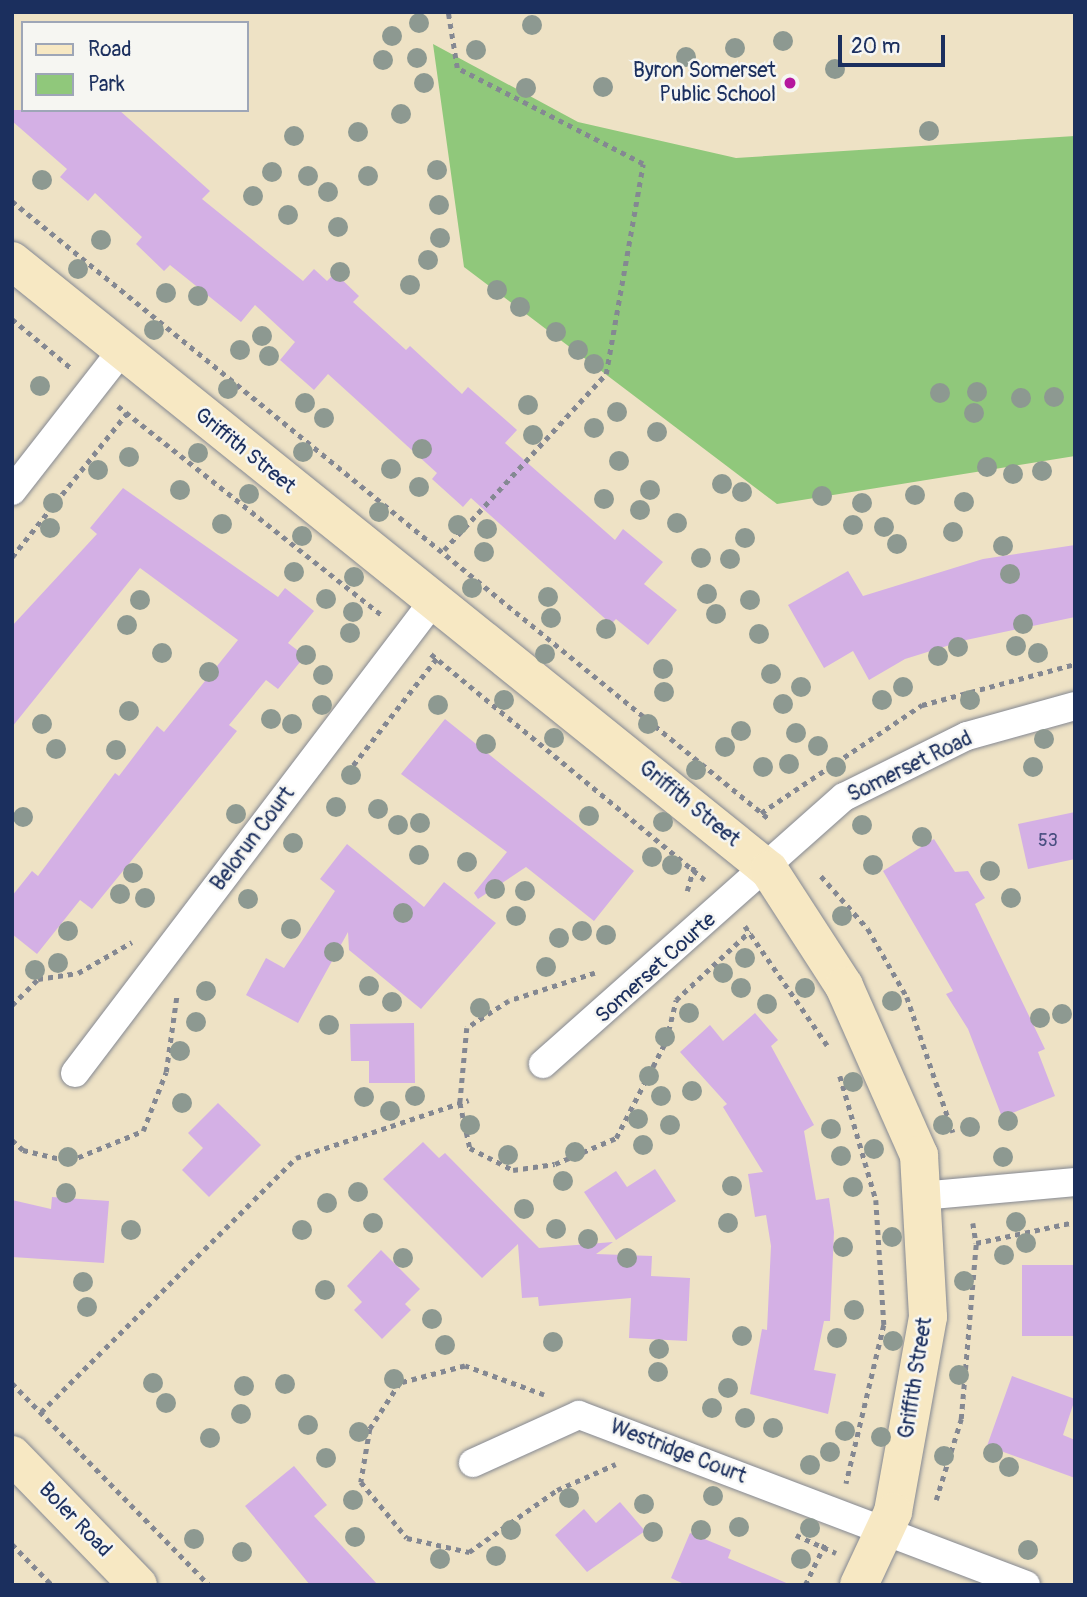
<!DOCTYPE html>
<style>
body{margin:0}
#map{position:relative;width:1087px;height:1597px;overflow:hidden;background:#eee2c5;font-family:Pangolin,sans-serif}
div>[style]{position:absolute}
.green>*{inset:0;background:#90c87b}
.building>*{inset:0;background:#d4b0e5;transform-origin:0 0}
.path>*{height:4.5px;margin-top:-2.25px;transform-origin:0;background:repeating-linear-gradient(90deg,#848892 0 5px,transparent 0 10px)}
.roads{filter:drop-shadow(0 0 2px #848892) drop-shadow(0 0 2px #848892)}
.street>*{height:28px;margin:-14px;padding:0 14px;transform-origin:14px;border-radius:14px;background:#fff}
.secondary>*{height:38px;margin:-19px;padding:0 19px;transform-origin:19px;border-radius:19px;background:#f7e8c3}
.trees>*{width:20px;height:20px;margin:-10px;border-radius:50%;background:#8d9991}
.dots>*{width:19px;height:19px;translate:-50% -50%;box-sizing:border-box;border:4px solid #f6f6f2;border-radius:50%}
span{translate:-50% -50%;white-space:nowrap;text-align:center;line-height:1.15;-webkit-text-stroke:5px #f6f6f2;paint-order:stroke}
.number-label{font-size:18px;color:#494f80}
.number-label span{-webkit-text-stroke-width:0}
.poi-label{font-size:21px;color:#1b2f5e}
.right{translate:-100% -50%;text-align:right}
.street-label{font-size:21px;color:#1b2f5e}
.frame{position:absolute;inset:0;border:14px solid #1b2f5e;pointer-events:none}
.legend{position:absolute;left:21px;top:21px;width:228px;height:91px;box-sizing:border-box;background:#f6f6f2;border:2px solid #9ea6b7;margin:0;padding:9px 12px;list-style:none;font-size:21px;color:#1b2f5e}
.legend li{display:flex;align-items:center;gap:14px;height:35px}
.legend b{width:35px;border:2px solid #9ea6b7}
.scale{position:absolute;left:838px;top:35px;width:107px;height:32px;box-sizing:border-box;border:4px solid #1b2f5e;border-top:0;padding-left:9px;font-size:21px;line-height:24px;white-space:nowrap;color:#1b2f5e;-webkit-text-stroke:5px #f6f6f2;paint-order:stroke}
</style>
<div id="map">
<div class="green">
<div style="clip-path:polygon(433px 44px,578px 122px,736px 158px,1075px 136px,1075px 456px,777px 504px,464px 267px)"></div>
</div>
<div class="building">
<div style="clip-path:polygon(12px 110px,119px 110px,210px 191px,202px 199px,303px 281px,314px 269px,327px 281px,335px 273px,359px 296px,353px 302px,406px 350px,410px 346px,462px 394px,468px 387px,517px 430px,505px 443px,615px 540px,623px 529px,663px 562px,644px 584px,677px 610px,648px 645px,616px 619px,611px 624px,471px 498px,463px 507px,432px 479px,437px 473px,328px 374px,314px 390px,280px 360px,295px 342px,255px 305px,241px 322px,170px 265px,164px 271px,136px 244px,142px 237px,95px 193px,88px 201px,60px 177px,67px 169px,12px 121px)"></div>
<div style="clip-path:polygon(123px 488px,278px 597px,285px 588px,314px 611px,288px 643px,305px 656px,278px 689px,266px 680px,229px 725px,237px 731px,92px 909px,80px 900px,37px 954px,12px 934px,12px 896px,32px 871px,38px 876px,115px 773px,119px 776px,157px 726px,164px 732px,238px 640px,140px 568px,12px 727px,12px 626px,97px 534px,90px 528px)"></div>
<div style="clip-path:polygon(1075px 545px,1075px 617px,966px 640px,905px 659px,869px 680px,853px 651px,824px 668px,788px 605px,848px 571px,863px 596px,983px 559px)"></div>
<div style="clip-path:polygon(445px 719px,634px 871px,594px 921px,526px 867px,478px 899px,474px 893px,507px 852px,401px 774px)"></div>
<div style="clip-path:polygon(1075px 812px,1075px 859px,1028px 869px,1018px 824px)"></div>
<div style="clip-path:polygon(934px 839px,955px 872px,968px 871px,985px 898px,975px 904px,1045px 1049px,1038px 1052px,1055px 1096px,1002px 1117px,968px 1029px,946px 994px,953px 991px,883px 871px)"></div>
<div style="clip-path:polygon(347px 844px,424px 907px,444px 882px,496px 923px,421px 1009px,349px 950px,348px 932px,298px 1023px,246px 995px,266px 958px,284px 968px,335px 891px,320px 879px)"></div>
<div style="clip-path:polygon(755px 1013px,778px 1040px,771px 1046px,814px 1125px,804px 1131px,816px 1200px,829px 1198px,834px 1232px,830px 1321px,824px 1321px,814px 1370px,836px 1374px,828px 1414px,750px 1394px,762px 1329px,767px 1330px,771px 1246px,766px 1215px,755px 1217px,748px 1174px,763px 1172px,723px 1107px,727px 1104px,680px 1052px,710px 1025px,723px 1041px)"></div>
<div style="clip-path:polygon(414px 1023px,415px 1083px,369px 1083px,369px 1061px,351px 1061px,350px 1024px)"></div>
<div style="clip-path:polygon(218px 1103px,261px 1145px,209px 1197px,182px 1170px,203px 1148px,188px 1133px)"></div>
<div style="clip-path:polygon(423px 1142px,439px 1158px,445px 1153px,539px 1248px,613px 1242px,596px 1254px,652px 1256px,651px 1276px,690px 1278px,687px 1341px,629px 1338px,631px 1298px,539px 1306px,538px 1297px,522px 1298px,518px 1244px,482px 1278px,383px 1179px)"></div>
<div style="clip-path:polygon(655px 1169px,676px 1201px,616px 1240px,584px 1192px,616px 1171px,627px 1187px)"></div>
<div style="clip-path:polygon(52px 1197px,109px 1201px,104px 1263px,12px 1257px,12px 1200px,51px 1209px)"></div>
<div style="clip-path:polygon(381px 1250px,420px 1289px,405px 1304px,411px 1310px,382px 1339px,354px 1310px,362px 1302px,347px 1286px)"></div>
<div style="left:1075px;top:1265px;width:71px;height:53px;rotate:90deg"></div>
<div style="clip-path:polygon(1012px 1376px,1075px 1399px,1063px 1435px,1075px 1440px,1075px 1478px,987px 1446px)"></div>
<div style="clip-path:polygon(294px 1466px,327px 1505px,314px 1516px,378px 1585px,310px 1585px,245px 1506px)"></div>
<div style="clip-path:polygon(620px 1502px,645px 1531px,587px 1572px,555px 1535px,584px 1509px,596px 1523px)"></div>
<div style="clip-path:polygon(690px 1533px,731px 1550px,728px 1558px,791px 1585px,686px 1585px,671px 1578px)"></div>
</div>
<div class="path">
<div style="left:12px;top:201px;width:976px;rotate:39.22deg"></div>
<div style="left:12px;top:319px;width:77px;rotate:39.7deg"></div>
<div style="left:118px;top:406px;width:338px;rotate:38.4deg"></div>
<div style="left:444px;top:550px;width:239px;rotate:-47.4deg"></div>
<div style="left:606px;top:374px;width:213px;rotate:-80deg"></div>
<div style="left:643px;top:164px;width:209px;rotate:-152.7deg"></div>
<div style="left:457px;top:68px;width:57px;rotate:-99.1deg"></div>
<div style="left:12px;top:557px;width:184px;rotate:-51.4deg"></div>
<div style="left:431px;top:654px;width:355px;rotate:39.5deg"></div>
<div style="left:347px;top:773px;width:146px;rotate:-52deg"></div>
<div style="left:761px;top:813px;width:194px;rotate:-33.9deg"></div>
<div style="left:922px;top:705px;width:158px;rotate:-15deg"></div>
<div style="left:821px;top:876px;width:71px;rotate:48.4deg"></div>
<div style="left:868px;top:929px;width:78px;rotate:60.2deg"></div>
<div style="left:907px;top:997px;width:143px;rotate:71.2deg"></div>
<div style="left:687px;top:891px;width:26px;rotate:-74deg"></div>
<div style="left:745px;top:926px;width:145px;rotate:55.4deg"></div>
<div style="left:595px;top:973px;width:90px;rotate:162deg"></div>
<div style="left:509px;top:1001px;width:50px;rotate:147.3deg"></div>
<div style="left:467px;top:1028px;width:75px;rotate:95.3deg"></div>
<div style="left:460px;top:1103px;width:46px;rotate:77.5deg"></div>
<div style="left:470px;top:1148px;width:48px;rotate:27.1deg"></div>
<div style="left:513px;top:1170px;width:42px;rotate:-8.1deg"></div>
<div style="left:555px;top:1164px;width:66px;rotate:-23.1deg"></div>
<div style="left:616px;top:1138px;width:109px;rotate:-62.7deg"></div>
<div style="left:666px;top:1041px;width:42px;rotate:-76.3deg"></div>
<div style="left:676px;top:1000px;width:101px;rotate:-43deg"></div>
<div style="left:12px;top:1005px;width:37px;rotate:-45deg"></div>
<div style="left:38px;top:979px;width:40px;rotate:-8.5deg"></div>
<div style="left:78px;top:973px;width:62px;rotate:-29.9deg"></div>
<div style="left:840px;top:1076px;width:129px;rotate:73.8deg"></div>
<div style="left:876px;top:1200px;width:125px;rotate:86.3deg"></div>
<div style="left:884px;top:1325px;width:163px;rotate:103.4deg"></div>
<div style="left:12px;top:1140px;width:15px;rotate:42deg"></div>
<div style="left:23px;top:1150px;width:47px;rotate:13.4deg"></div>
<div style="left:69px;top:1161px;width:80px;rotate:-22.1deg"></div>
<div style="left:143px;top:1131px;width:63px;rotate:-68.7deg"></div>
<div style="left:166px;top:1072px;width:79px;rotate:-82deg"></div>
<div style="left:973px;top:1223px;width:20px;rotate:81deg"></div>
<div style="left:12px;top:1383px;width:282px;rotate:45.7deg"></div>
<div style="left:544px;top:1395px;width:84px;rotate:-159.8deg"></div>
<div style="left:465px;top:1366px;width:67px;rotate:165.3deg"></div>
<div style="left:400px;top:1383px;width:55px;rotate:123.1deg"></div>
<div style="left:370px;top:1429px;width:54px;rotate:99.6deg"></div>
<div style="left:361px;top:1482px;width:72px;rotate:50.6deg"></div>
<div style="left:407px;top:1538px;width:64px;rotate:12.7deg"></div>
<div style="left:469px;top:1552px;width:108px;rotate:-35.2deg"></div>
<div style="left:557px;top:1490px;width:64px;rotate:-23.8deg"></div>
<div style="left:41px;top:1412px;width:360px;rotate:-44.9deg"></div>
<div style="left:296px;top:1158px;width:182px;rotate:-18.5deg"></div>
<div style="left:936px;top:1500px;width:85px;rotate:-72.8deg"></div>
<div style="left:961px;top:1419px;width:177px;rotate:-85.1deg"></div>
<div style="left:976px;top:1243px;width:101px;rotate:-12deg"></div>
<div style="left:796px;top:1535px;width:44px;rotate:24.2deg"></div>
<div style="left:12px;top:1544px;width:57px;rotate:45.7deg"></div>
<div style="left:805px;top:1585px;width:48px;rotate:-64deg"></div>
<div style="left:909px;top:1585px;width:8px"></div>
</div>
<div class="roads">
<div class="street">
<div style="left:12px;top:491px;width:179px;rotate:-52deg"></div>
<div style="left:543px;top:1064px;width:402px;rotate:-41.6deg"></div>
<div style="left:844px;top:797px;width:137px;rotate:-26.4deg"></div>
<div style="left:967px;top:736px;width:112px;rotate:-15.5deg"></div>
<div style="left:75px;top:1073px;width:589px;rotate:-52.8deg"></div>
<div style="left:921px;top:1196px;width:155px;rotate:-5.2deg"></div>
<div style="left:473px;top:1463px;width:116px;rotate:-24.4deg"></div>
<div style="left:579px;top:1415px;width:478px;rotate:20.8deg"></div>
</div>
<div class="secondary">
<div style="left:12px;top:261px;width:972px;rotate:38.82deg"></div>
<div style="left:769px;top:870px;width:138px;rotate:57.1deg"></div>
<div style="left:844px;top:986px;width:185px;rotate:66.1deg"></div>
<div style="left:919px;top:1155px;width:162px;rotate:86.8deg"></div>
<div style="left:928px;top:1317px;width:198px;rotate:100.2deg"></div>
<div style="left:893px;top:1512px;width:81px;rotate:115deg"></div>
<div style="left:12px;top:1455px;width:181px;rotate:45.9deg"></div>
</div>
</div>
<div class="trees">
<div style="left:419px;top:23px"></div>
<div style="left:532px;top:25px"></div>
<div style="left:392px;top:36px"></div>
<div style="left:783px;top:41px"></div>
<div style="left:735px;top:48px"></div>
<div style="left:476px;top:50px"></div>
<div style="left:686px;top:57px"></div>
<div style="left:417px;top:58px"></div>
<div style="left:383px;top:60px"></div>
<div style="left:835px;top:69px"></div>
<div style="left:424px;top:83px"></div>
<div style="left:603px;top:87px"></div>
<div style="left:526px;top:88px"></div>
<div style="left:401px;top:114px"></div>
<div style="left:929px;top:131px"></div>
<div style="left:358px;top:132px"></div>
<div style="left:294px;top:136px"></div>
<div style="left:437px;top:170px"></div>
<div style="left:272px;top:172px"></div>
<div style="left:308px;top:176px"></div>
<div style="left:368px;top:176px"></div>
<div style="left:42px;top:180px"></div>
<div style="left:328px;top:192px"></div>
<div style="left:253px;top:196px"></div>
<div style="left:439px;top:205px"></div>
<div style="left:288px;top:215px"></div>
<div style="left:338px;top:227px"></div>
<div style="left:440px;top:238px"></div>
<div style="left:101px;top:240px"></div>
<div style="left:428px;top:260px"></div>
<div style="left:78px;top:269px"></div>
<div style="left:340px;top:272px"></div>
<div style="left:410px;top:285px"></div>
<div style="left:497px;top:290px"></div>
<div style="left:166px;top:293px"></div>
<div style="left:198px;top:296px"></div>
<div style="left:520px;top:307px"></div>
<div style="left:154px;top:330px"></div>
<div style="left:556px;top:332px"></div>
<div style="left:262px;top:336px"></div>
<div style="left:240px;top:350px"></div>
<div style="left:578px;top:350px"></div>
<div style="left:269px;top:356px"></div>
<div style="left:594px;top:364px"></div>
<div style="left:40px;top:386px"></div>
<div style="left:228px;top:389px"></div>
<div style="left:977px;top:392px"></div>
<div style="left:940px;top:393px"></div>
<div style="left:1054px;top:397px"></div>
<div style="left:1021px;top:398px"></div>
<div style="left:305px;top:403px"></div>
<div style="left:528px;top:405px"></div>
<div style="left:617px;top:412px"></div>
<div style="left:974px;top:413px"></div>
<div style="left:324px;top:418px"></div>
<div style="left:594px;top:428px"></div>
<div style="left:657px;top:432px"></div>
<div style="left:533px;top:435px"></div>
<div style="left:422px;top:449px"></div>
<div style="left:303px;top:452px"></div>
<div style="left:198px;top:453px"></div>
<div style="left:129px;top:457px"></div>
<div style="left:619px;top:461px"></div>
<div style="left:987px;top:467px"></div>
<div style="left:391px;top:469px"></div>
<div style="left:98px;top:470px"></div>
<div style="left:1042px;top:471px"></div>
<div style="left:1013px;top:474px"></div>
<div style="left:722px;top:484px"></div>
<div style="left:419px;top:487px"></div>
<div style="left:180px;top:490px"></div>
<div style="left:650px;top:490px"></div>
<div style="left:742px;top:492px"></div>
<div style="left:249px;top:494px"></div>
<div style="left:915px;top:495px"></div>
<div style="left:822px;top:496px"></div>
<div style="left:604px;top:499px"></div>
<div style="left:964px;top:502px"></div>
<div style="left:53px;top:503px"></div>
<div style="left:862px;top:503px"></div>
<div style="left:640px;top:510px"></div>
<div style="left:379px;top:512px"></div>
<div style="left:677px;top:523px"></div>
<div style="left:222px;top:524px"></div>
<div style="left:458px;top:525px"></div>
<div style="left:853px;top:525px"></div>
<div style="left:884px;top:527px"></div>
<div style="left:50px;top:528px"></div>
<div style="left:487px;top:529px"></div>
<div style="left:953px;top:532px"></div>
<div style="left:302px;top:536px"></div>
<div style="left:745px;top:538px"></div>
<div style="left:897px;top:544px"></div>
<div style="left:1003px;top:546px"></div>
<div style="left:484px;top:552px"></div>
<div style="left:701px;top:558px"></div>
<div style="left:730px;top:559px"></div>
<div style="left:294px;top:572px"></div>
<div style="left:1010px;top:574px"></div>
<div style="left:354px;top:577px"></div>
<div style="left:472px;top:588px"></div>
<div style="left:707px;top:594px"></div>
<div style="left:548px;top:597px"></div>
<div style="left:326px;top:599px"></div>
<div style="left:140px;top:600px"></div>
<div style="left:750px;top:600px"></div>
<div style="left:353px;top:612px"></div>
<div style="left:716px;top:614px"></div>
<div style="left:551px;top:618px"></div>
<div style="left:1023px;top:624px"></div>
<div style="left:127px;top:625px"></div>
<div style="left:606px;top:629px"></div>
<div style="left:350px;top:633px"></div>
<div style="left:759px;top:634px"></div>
<div style="left:1016px;top:646px"></div>
<div style="left:958px;top:647px"></div>
<div style="left:162px;top:653px"></div>
<div style="left:1038px;top:653px"></div>
<div style="left:545px;top:654px"></div>
<div style="left:306px;top:655px"></div>
<div style="left:938px;top:656px"></div>
<div style="left:663px;top:669px"></div>
<div style="left:209px;top:672px"></div>
<div style="left:771px;top:674px"></div>
<div style="left:323px;top:675px"></div>
<div style="left:801px;top:687px"></div>
<div style="left:903px;top:687px"></div>
<div style="left:664px;top:692px"></div>
<div style="left:504px;top:700px"></div>
<div style="left:882px;top:700px"></div>
<div style="left:970px;top:700px"></div>
<div style="left:783px;top:704px"></div>
<div style="left:322px;top:705px"></div>
<div style="left:438px;top:705px"></div>
<div style="left:129px;top:711px"></div>
<div style="left:271px;top:719px"></div>
<div style="left:42px;top:724px"></div>
<div style="left:292px;top:724px"></div>
<div style="left:648px;top:724px"></div>
<div style="left:741px;top:731px"></div>
<div style="left:796px;top:733px"></div>
<div style="left:554px;top:738px"></div>
<div style="left:1044px;top:739px"></div>
<div style="left:486px;top:744px"></div>
<div style="left:818px;top:746px"></div>
<div style="left:725px;top:747px"></div>
<div style="left:56px;top:749px"></div>
<div style="left:116px;top:750px"></div>
<div style="left:789px;top:764px"></div>
<div style="left:763px;top:767px"></div>
<div style="left:836px;top:767px"></div>
<div style="left:1033px;top:767px"></div>
<div style="left:696px;top:770px"></div>
<div style="left:351px;top:775px"></div>
<div style="left:336px;top:807px"></div>
<div style="left:378px;top:809px"></div>
<div style="left:236px;top:814px"></div>
<div style="left:589px;top:816px"></div>
<div style="left:23px;top:817px"></div>
<div style="left:663px;top:822px"></div>
<div style="left:420px;top:823px"></div>
<div style="left:398px;top:825px"></div>
<div style="left:862px;top:825px"></div>
<div style="left:922px;top:837px"></div>
<div style="left:293px;top:843px"></div>
<div style="left:419px;top:855px"></div>
<div style="left:652px;top:857px"></div>
<div style="left:467px;top:862px"></div>
<div style="left:672px;top:865px"></div>
<div style="left:873px;top:865px"></div>
<div style="left:990px;top:871px"></div>
<div style="left:133px;top:873px"></div>
<div style="left:495px;top:889px"></div>
<div style="left:525px;top:891px"></div>
<div style="left:120px;top:894px"></div>
<div style="left:145px;top:898px"></div>
<div style="left:1011px;top:898px"></div>
<div style="left:248px;top:899px"></div>
<div style="left:403px;top:913px"></div>
<div style="left:516px;top:916px"></div>
<div style="left:842px;top:916px"></div>
<div style="left:291px;top:929px"></div>
<div style="left:68px;top:931px"></div>
<div style="left:582px;top:931px"></div>
<div style="left:606px;top:935px"></div>
<div style="left:559px;top:938px"></div>
<div style="left:334px;top:952px"></div>
<div style="left:745px;top:958px"></div>
<div style="left:58px;top:963px"></div>
<div style="left:546px;top:967px"></div>
<div style="left:35px;top:970px"></div>
<div style="left:723px;top:973px"></div>
<div style="left:369px;top:986px"></div>
<div style="left:741px;top:988px"></div>
<div style="left:805px;top:988px"></div>
<div style="left:206px;top:991px"></div>
<div style="left:892px;top:1001px"></div>
<div style="left:392px;top:1002px"></div>
<div style="left:767px;top:1004px"></div>
<div style="left:480px;top:1008px"></div>
<div style="left:689px;top:1013px"></div>
<div style="left:1062px;top:1014px"></div>
<div style="left:1040px;top:1018px"></div>
<div style="left:196px;top:1022px"></div>
<div style="left:329px;top:1025px"></div>
<div style="left:665px;top:1037px"></div>
<div style="left:180px;top:1051px"></div>
<div style="left:649px;top:1076px"></div>
<div style="left:853px;top:1082px"></div>
<div style="left:692px;top:1091px"></div>
<div style="left:415px;top:1096px"></div>
<div style="left:661px;top:1096px"></div>
<div style="left:364px;top:1097px"></div>
<div style="left:182px;top:1103px"></div>
<div style="left:390px;top:1111px"></div>
<div style="left:638px;top:1119px"></div>
<div style="left:1008px;top:1121px"></div>
<div style="left:470px;top:1125px"></div>
<div style="left:670px;top:1125px"></div>
<div style="left:943px;top:1125px"></div>
<div style="left:970px;top:1127px"></div>
<div style="left:831px;top:1129px"></div>
<div style="left:643px;top:1145px"></div>
<div style="left:874px;top:1149px"></div>
<div style="left:575px;top:1152px"></div>
<div style="left:508px;top:1155px"></div>
<div style="left:841px;top:1156px"></div>
<div style="left:68px;top:1157px"></div>
<div style="left:1003px;top:1157px"></div>
<div style="left:563px;top:1181px"></div>
<div style="left:732px;top:1186px"></div>
<div style="left:853px;top:1187px"></div>
<div style="left:358px;top:1192px"></div>
<div style="left:66px;top:1193px"></div>
<div style="left:327px;top:1203px"></div>
<div style="left:524px;top:1209px"></div>
<div style="left:1016px;top:1222px"></div>
<div style="left:373px;top:1223px"></div>
<div style="left:728px;top:1223px"></div>
<div style="left:556px;top:1229px"></div>
<div style="left:131px;top:1230px"></div>
<div style="left:302px;top:1230px"></div>
<div style="left:892px;top:1237px"></div>
<div style="left:588px;top:1239px"></div>
<div style="left:1026px;top:1243px"></div>
<div style="left:843px;top:1247px"></div>
<div style="left:1004px;top:1255px"></div>
<div style="left:403px;top:1258px"></div>
<div style="left:627px;top:1258px"></div>
<div style="left:964px;top:1281px"></div>
<div style="left:83px;top:1282px"></div>
<div style="left:325px;top:1290px"></div>
<div style="left:87px;top:1307px"></div>
<div style="left:854px;top:1310px"></div>
<div style="left:432px;top:1319px"></div>
<div style="left:742px;top:1336px"></div>
<div style="left:837px;top:1338px"></div>
<div style="left:893px;top:1341px"></div>
<div style="left:553px;top:1342px"></div>
<div style="left:445px;top:1345px"></div>
<div style="left:659px;top:1349px"></div>
<div style="left:658px;top:1372px"></div>
<div style="left:959px;top:1375px"></div>
<div style="left:394px;top:1379px"></div>
<div style="left:153px;top:1383px"></div>
<div style="left:285px;top:1384px"></div>
<div style="left:244px;top:1386px"></div>
<div style="left:728px;top:1388px"></div>
<div style="left:166px;top:1403px"></div>
<div style="left:712px;top:1408px"></div>
<div style="left:241px;top:1414px"></div>
<div style="left:745px;top:1418px"></div>
<div style="left:308px;top:1425px"></div>
<div style="left:773px;top:1428px"></div>
<div style="left:845px;top:1431px"></div>
<div style="left:359px;top:1432px"></div>
<div style="left:881px;top:1437px"></div>
<div style="left:210px;top:1438px"></div>
<div style="left:830px;top:1452px"></div>
<div style="left:993px;top:1453px"></div>
<div style="left:944px;top:1456px"></div>
<div style="left:326px;top:1458px"></div>
<div style="left:810px;top:1465px"></div>
<div style="left:1009px;top:1467px"></div>
<div style="left:713px;top:1496px"></div>
<div style="left:569px;top:1498px"></div>
<div style="left:353px;top:1500px"></div>
<div style="left:644px;top:1504px"></div>
<div style="left:739px;top:1527px"></div>
<div style="left:810px;top:1528px"></div>
<div style="left:511px;top:1530px"></div>
<div style="left:701px;top:1530px"></div>
<div style="left:653px;top:1532px"></div>
<div style="left:355px;top:1537px"></div>
<div style="left:194px;top:1539px"></div>
<div style="left:1028px;top:1550px"></div>
<div style="left:242px;top:1552px"></div>
<div style="left:496px;top:1556px"></div>
<div style="left:440px;top:1559px"></div>
<div style="left:801px;top:1559px"></div>
</div>
<div class="dots">
<div style="left:790px;top:83px;background:#b5179e"></div>
</div>
<div class="number-label">
<span style="left:1048px;top:841px">53</span>
</div>
<div class="poi-label">
<span class="right" style="left:776px;top:83px">Byron Somerset<br>Public School</span>
</div>
<div class="street-label">
<span style="left:245px;top:451px;rotate:39deg">Griffith Street</span>
<span style="left:910px;top:767px;rotate:-26deg">Somerset Road</span>
<span style="left:689px;top:804px;rotate:39deg">Griffith Street</span>
<span style="left:253px;top:839px;rotate:-53deg">Belorun Court</span>
<span style="left:656px;top:968px;rotate:-42deg">Somerset Courte</span>
<span style="left:916px;top:1378px;rotate:-81deg">Griffith Street</span>
<span style="left:678px;top:1452px;rotate:21deg">Westridge Court</span>
<span style="left:75px;top:1520px;rotate:46deg">Boler Road</span>
</div>
<div class="frame"></div>
<ul class="legend">
<li><b style="height:9px;background:#f7e8c3"></b>Road</li>
<li><b style="height:19px;background:#90c87b"></b>Park</li>
</ul>
<div class="scale">20 m</div>
</div>
